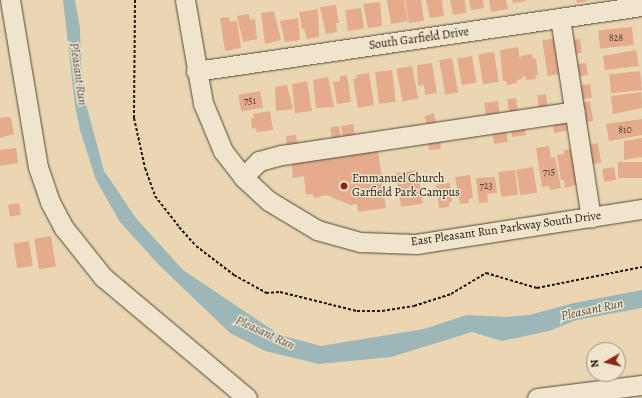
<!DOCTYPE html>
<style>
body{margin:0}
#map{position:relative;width:642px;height:398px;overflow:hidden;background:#ead6b2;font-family:Alegreya,serif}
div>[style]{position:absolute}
.water>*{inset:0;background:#9db6b7}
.building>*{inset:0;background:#e4ac8d;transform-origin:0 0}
.path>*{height:2px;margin-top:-1px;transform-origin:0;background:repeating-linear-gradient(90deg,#20160e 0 3px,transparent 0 5px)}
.roads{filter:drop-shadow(0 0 1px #524637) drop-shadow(0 0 1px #524637)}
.minor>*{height:19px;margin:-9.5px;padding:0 9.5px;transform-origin:9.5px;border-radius:9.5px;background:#f1e4cd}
.dots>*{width:11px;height:11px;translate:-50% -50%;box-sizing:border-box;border:2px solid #f1e4cd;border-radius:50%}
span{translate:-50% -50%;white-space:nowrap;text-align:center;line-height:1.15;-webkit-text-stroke:3px #f1e4cd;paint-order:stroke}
.number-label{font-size:10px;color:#513c2e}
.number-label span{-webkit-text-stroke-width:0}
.street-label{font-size:12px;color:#20160e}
.poi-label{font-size:12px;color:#20160e}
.left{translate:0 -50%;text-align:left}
.water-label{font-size:13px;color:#4c4e49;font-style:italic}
.north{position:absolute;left:586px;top:342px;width:40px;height:40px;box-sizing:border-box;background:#f1e4cd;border:1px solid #9d9281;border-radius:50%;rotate:262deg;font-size:11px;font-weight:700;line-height:16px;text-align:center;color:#20160e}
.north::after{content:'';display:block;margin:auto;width:14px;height:18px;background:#8f2418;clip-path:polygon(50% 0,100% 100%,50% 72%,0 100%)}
</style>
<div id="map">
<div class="water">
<div style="clip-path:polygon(63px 0,75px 0,80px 28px,81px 63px,86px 104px,104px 171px,113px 184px,135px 217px,183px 270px,280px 335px,321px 346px,424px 329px,467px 315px,506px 317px,529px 315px,574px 303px,642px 290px,642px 308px,577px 320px,549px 331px,502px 341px,472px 332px,391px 357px,319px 364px,265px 351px,230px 333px,159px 265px,120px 222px,96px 180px,80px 130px,75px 106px)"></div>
</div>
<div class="building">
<div style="clip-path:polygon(387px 0,404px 0,408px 21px,391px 24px)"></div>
<div style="clip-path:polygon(405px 0,421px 0,424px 21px,409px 23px)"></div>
<div style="clip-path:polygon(426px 0,442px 0,444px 16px,430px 18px)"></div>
<div style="clip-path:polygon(450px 0,465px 0,466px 13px,453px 15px)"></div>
<div style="clip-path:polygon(469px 0,483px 0,484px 8px,471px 10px)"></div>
<div style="clip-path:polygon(489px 0,506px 0,508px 9px,491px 12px)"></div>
<div style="clip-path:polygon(512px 0,526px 0,526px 1px,513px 3px)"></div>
<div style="clip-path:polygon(576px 0,587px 0,587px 1px,577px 3px)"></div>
<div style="clip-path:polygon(380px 2px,382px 26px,368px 28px,363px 4px)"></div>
<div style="clip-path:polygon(336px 5px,339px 23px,336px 23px,337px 32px,326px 34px,320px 7px)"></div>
<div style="left:361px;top:8px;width:21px;height:16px;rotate:82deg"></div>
<div style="clip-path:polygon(318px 9px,319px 37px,307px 39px,304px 28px,302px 29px,299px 12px)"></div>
<div style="clip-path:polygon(274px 11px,281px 40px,265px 44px,261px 13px)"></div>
<div style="clip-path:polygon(249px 14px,250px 20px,255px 19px,257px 39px,243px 42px,237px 16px)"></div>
<div style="clip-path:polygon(229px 17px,230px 22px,237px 21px,241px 48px,225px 51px,220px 18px)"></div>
<div style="clip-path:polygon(298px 18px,300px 40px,285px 42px,280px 21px)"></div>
<div style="left:632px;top:27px;width:18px;height:34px;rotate:84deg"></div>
<div style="left:557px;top:38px;width:36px;height:15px;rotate:81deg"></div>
<div style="left:580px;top:39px;width:14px;height:12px;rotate:82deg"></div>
<div style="clip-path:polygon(518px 47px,520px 60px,521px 56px,532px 54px,533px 59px,536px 58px,538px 75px,535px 75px,536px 79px,526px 80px,525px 76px,522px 77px,523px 79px,517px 80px,517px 83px,507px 85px,506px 81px,503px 81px,500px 50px)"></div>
<div style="clip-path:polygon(636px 50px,639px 66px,605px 70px,603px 56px)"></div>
<div style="left:494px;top:52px;width:30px;height:16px;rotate:81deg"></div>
<div style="left:472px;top:56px;width:27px;height:15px;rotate:80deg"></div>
<div style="left:452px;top:58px;width:35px;height:13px;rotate:80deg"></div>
<div style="clip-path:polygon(432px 63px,437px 93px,425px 95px,424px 85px,418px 86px,417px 65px)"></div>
<div style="clip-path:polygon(586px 63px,588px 75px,576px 77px,575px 64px)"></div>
<div style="left:412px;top:66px;width:33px;height:16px;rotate:79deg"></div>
<div style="left:392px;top:70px;width:32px;height:17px;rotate:83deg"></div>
<div style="left:640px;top:71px;width:19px;height:31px;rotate:84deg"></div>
<div style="clip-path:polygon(369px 73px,374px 105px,358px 108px,353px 79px,357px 78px,356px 75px)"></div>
<div style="clip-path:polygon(347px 75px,351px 102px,337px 104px,333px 82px,340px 81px,340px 76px)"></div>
<div style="clip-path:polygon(328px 77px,334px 107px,316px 108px,313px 80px)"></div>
<div style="clip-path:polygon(307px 81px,312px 111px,295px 113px,292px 84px)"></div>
<div style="left:590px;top:84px;width:14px;height:11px;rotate:82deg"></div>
<div style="clip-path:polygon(287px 85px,293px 109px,276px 111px,275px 87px)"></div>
<div style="left:260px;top:91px;width:17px;height:22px;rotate:80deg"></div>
<div style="clip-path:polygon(641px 92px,642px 108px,613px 114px,611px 96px)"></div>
<div style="left:546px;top:94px;width:14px;height:9px;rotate:82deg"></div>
<div style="left:516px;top:98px;width:13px;height:9px;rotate:81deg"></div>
<div style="left:498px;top:101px;width:14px;height:14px;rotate:82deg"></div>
<div style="left:590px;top:101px;width:20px;height:12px;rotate:81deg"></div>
<div style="clip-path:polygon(270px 111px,273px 130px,257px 132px,256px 128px,252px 129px,251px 118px,254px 118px,253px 114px)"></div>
<div style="clip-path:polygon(434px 113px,437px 126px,427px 128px,425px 116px)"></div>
<div style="clip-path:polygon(8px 117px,11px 118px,14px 134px,0 138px,0 118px)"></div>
<div style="left:565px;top:119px;width:12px;height:13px;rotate:81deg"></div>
<div style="clip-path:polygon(642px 119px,642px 135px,609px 141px,606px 124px)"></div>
<div style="left:353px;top:124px;width:12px;height:12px;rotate:81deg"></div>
<div style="clip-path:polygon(524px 124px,526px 135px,512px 137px,511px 127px)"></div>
<div style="left:339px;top:126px;width:13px;height:9px;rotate:81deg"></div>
<div style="left:506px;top:129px;width:13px;height:14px;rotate:81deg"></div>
<div style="clip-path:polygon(296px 135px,298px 147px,287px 149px,286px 136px)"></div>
<div style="left:440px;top:137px;width:12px;height:12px;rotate:85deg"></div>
<div style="clip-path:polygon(642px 138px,642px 157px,624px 160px,624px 141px)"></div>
<div style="left:598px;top:143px;width:20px;height:12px;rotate:81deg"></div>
<div style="clip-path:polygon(549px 146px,551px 158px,555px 157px,561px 188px,550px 190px,549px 186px,542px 187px,536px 148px)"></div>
<div style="clip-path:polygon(16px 148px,18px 163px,0 166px,0 150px)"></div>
<div style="clip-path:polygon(363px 149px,364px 153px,378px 151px,386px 208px,358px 212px,357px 204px,351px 205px,326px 195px,315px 198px,312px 194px,306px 195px,304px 176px,293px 178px,291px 160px)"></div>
<div style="clip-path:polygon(572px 149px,578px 184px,565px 188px,564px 180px,561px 180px,557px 155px,564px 154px,564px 150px)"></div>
<div style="left:642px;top:162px;width:16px;height:24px;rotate:90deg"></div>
<div style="left:533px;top:167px;width:26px;height:17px;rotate:81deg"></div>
<div style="left:614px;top:167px;width:13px;height:12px;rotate:81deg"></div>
<div style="left:418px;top:170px;width:34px;height:22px;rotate:82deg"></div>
<div style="left:515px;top:170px;width:25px;height:17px;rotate:83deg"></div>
<div style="clip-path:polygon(470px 175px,473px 198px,469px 199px,469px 203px,460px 204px,455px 177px)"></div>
<div style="clip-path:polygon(495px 177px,497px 193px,487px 194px,488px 202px,479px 203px,476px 178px)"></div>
<div style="clip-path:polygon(450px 183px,452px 202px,449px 203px,449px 207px,439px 208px,436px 185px)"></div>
<div style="left:19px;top:203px;width:12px;height:11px;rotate:81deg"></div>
<div style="left:51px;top:236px;width:31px;height:17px;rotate:81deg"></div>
<div style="left:29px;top:241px;width:25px;height:16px;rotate:81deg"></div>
</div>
<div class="path">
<div style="left:135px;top:0;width:118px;rotate:90.5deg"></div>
<div style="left:134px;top:118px;width:51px;rotate:77.6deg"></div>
<div style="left:145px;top:168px;width:30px;rotate:70deg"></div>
<div style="left:155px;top:196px;width:39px;rotate:52deg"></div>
<div style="left:179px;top:227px;width:25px;rotate:48deg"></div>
<div style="left:196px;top:246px;width:48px;rotate:37.3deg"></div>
<div style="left:234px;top:275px;width:37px;rotate:29deg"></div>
<div style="left:266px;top:293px;width:14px;rotate:-4deg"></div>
<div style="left:280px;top:292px;width:79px;rotate:13.9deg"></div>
<div style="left:357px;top:311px;width:25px"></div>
<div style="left:382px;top:311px;width:32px;rotate:-9deg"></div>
<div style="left:414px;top:306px;width:39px;rotate:-18deg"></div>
<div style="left:451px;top:294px;width:41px;rotate:-31deg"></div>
<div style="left:486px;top:273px;width:53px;rotate:16.4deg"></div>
<div style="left:537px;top:288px;width:107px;rotate:-11.3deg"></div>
</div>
<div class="roads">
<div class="minor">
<div style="left:10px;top:0;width:169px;rotate:80.5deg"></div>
<div style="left:38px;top:167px;width:37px;rotate:71deg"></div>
<div style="left:50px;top:202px;width:30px;rotate:62deg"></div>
<div style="left:64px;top:228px;width:63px;rotate:51.5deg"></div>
<div style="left:103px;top:277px;width:188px;rotate:40deg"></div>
<div style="left:185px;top:0;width:105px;rotate:80.1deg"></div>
<div style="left:203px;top:103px;width:52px;rotate:67.4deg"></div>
<div style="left:223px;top:151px;width:33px;rotate:52deg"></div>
<div style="left:243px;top:177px;width:35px;rotate:43deg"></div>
<div style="left:269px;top:201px;width:56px;rotate:31.1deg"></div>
<div style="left:317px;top:230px;width:45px;rotate:15.6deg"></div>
<div style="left:360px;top:242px;width:56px;rotate:2deg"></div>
<div style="left:416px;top:244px;width:229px;rotate:-8.8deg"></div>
<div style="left:560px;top:18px;width:202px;rotate:81.2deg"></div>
<div style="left:196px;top:71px;width:451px;rotate:-8.3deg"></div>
<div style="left:243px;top:177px;width:23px;rotate:-45deg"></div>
<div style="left:259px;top:161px;width:24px;rotate:-15deg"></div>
<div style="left:282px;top:155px;width:296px;rotate:-8.5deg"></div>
<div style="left:537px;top:398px;width:106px;rotate:-7.1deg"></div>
</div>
</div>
<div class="dots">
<div style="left:344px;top:186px;background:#8f2418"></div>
</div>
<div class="number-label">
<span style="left:616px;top:38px">828</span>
<span style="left:250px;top:101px">751</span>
<span style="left:625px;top:130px">810</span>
<span style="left:549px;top:172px">715</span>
<span style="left:486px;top:186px">723</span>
</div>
<div class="street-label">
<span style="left:419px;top:39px;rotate:-8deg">South Garfield Drive</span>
<span style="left:506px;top:229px;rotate:-8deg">East Pleasant Run Parkway South Drive</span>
</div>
<div class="poi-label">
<span class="left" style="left:352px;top:186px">Emmanuel Church<br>Garfield Park Campus</span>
</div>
<div class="water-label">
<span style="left:78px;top:74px;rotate:82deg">Pleasant Run</span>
<span style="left:592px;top:310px;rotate:-12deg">Pleasant Run</span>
<span style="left:265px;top:333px;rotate:25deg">Pleasant Run</span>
</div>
<div class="north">N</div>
</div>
